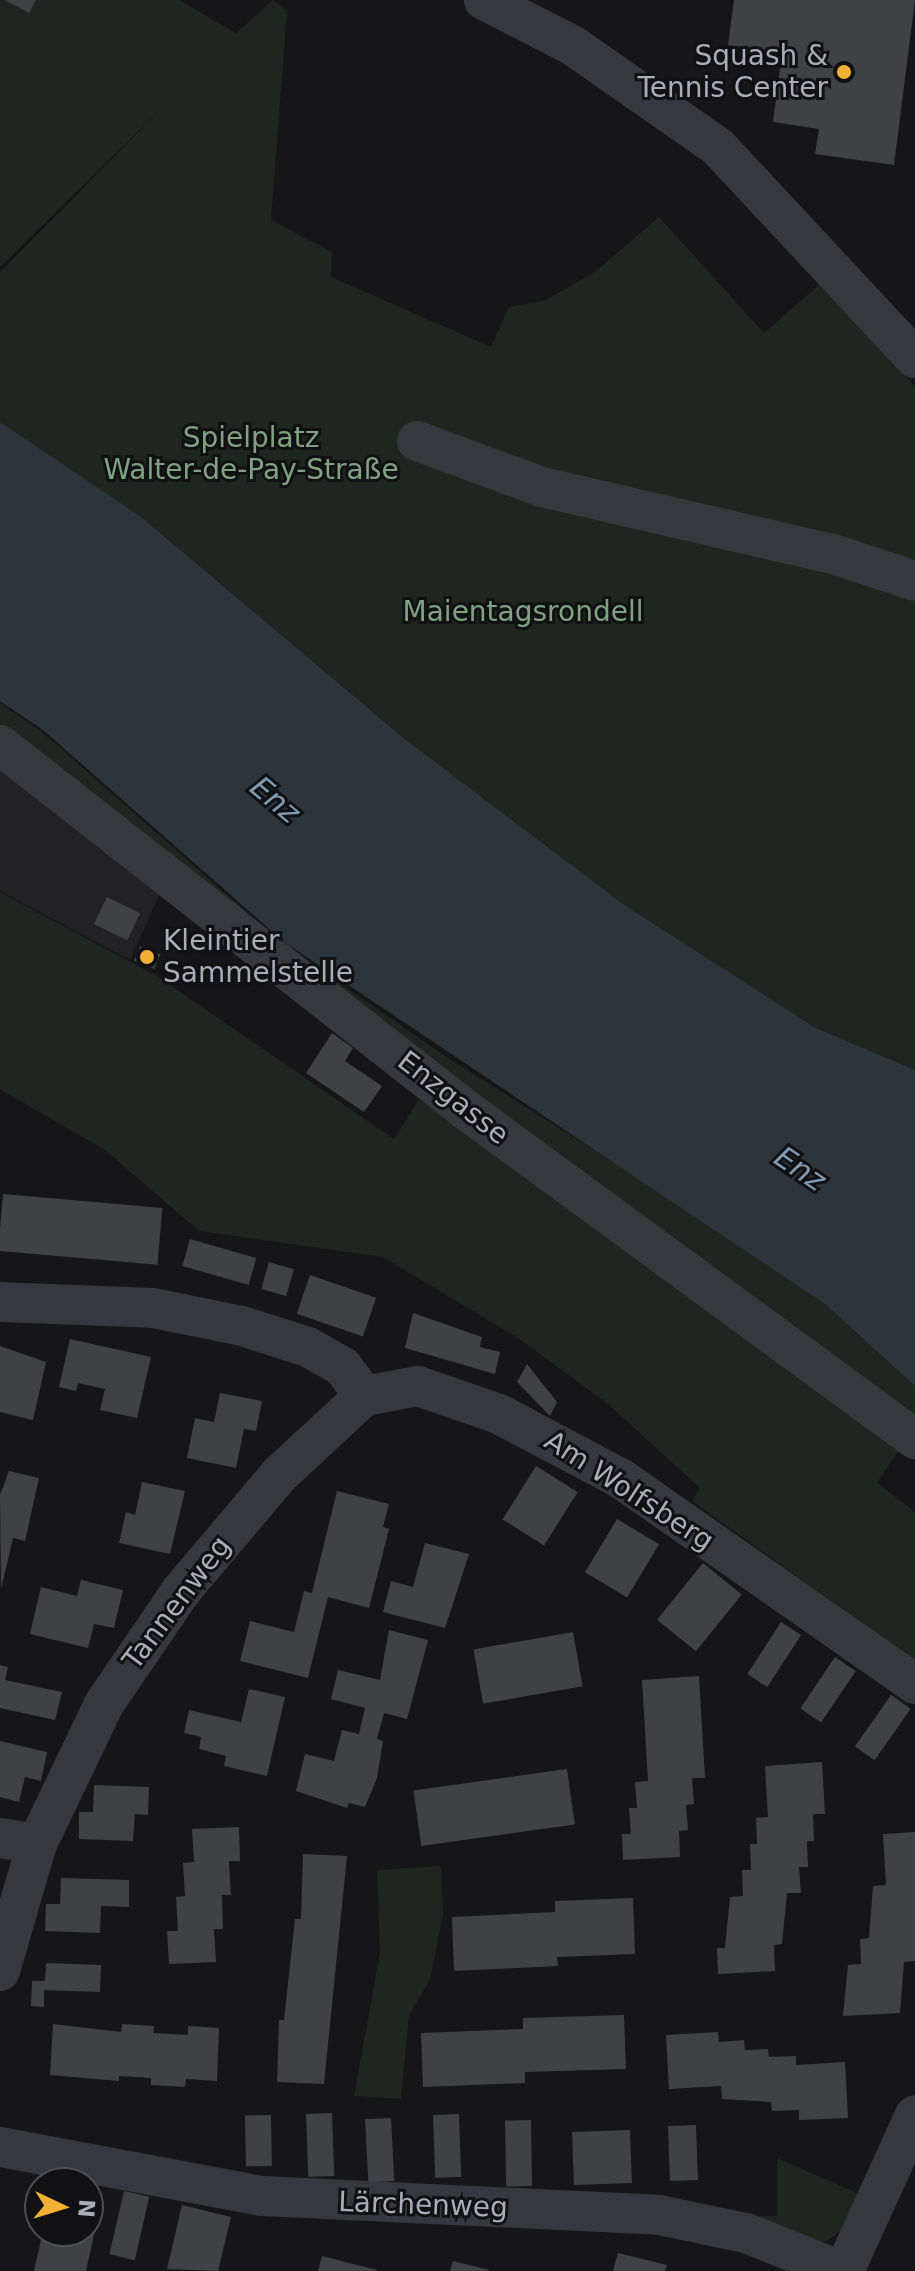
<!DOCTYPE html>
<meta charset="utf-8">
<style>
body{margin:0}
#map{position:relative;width:915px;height:2271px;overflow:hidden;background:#161618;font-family:"DejaVu Sans",sans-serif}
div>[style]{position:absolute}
.built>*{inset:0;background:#222225}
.green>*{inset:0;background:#1e261f}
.water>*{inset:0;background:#2c353c}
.building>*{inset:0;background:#404145;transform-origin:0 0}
.minor>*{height:40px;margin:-20px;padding:0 20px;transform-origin:20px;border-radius:20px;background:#37383d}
.dots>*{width:22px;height:22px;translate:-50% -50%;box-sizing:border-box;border:4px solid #111113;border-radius:50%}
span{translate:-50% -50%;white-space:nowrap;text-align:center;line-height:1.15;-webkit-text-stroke:6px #111113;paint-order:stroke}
.poi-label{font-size:28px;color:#a8adb8}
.right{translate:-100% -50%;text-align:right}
.left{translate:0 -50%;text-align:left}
.park-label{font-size:28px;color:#7fa381}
.street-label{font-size:28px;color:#a8adb8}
.water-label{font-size:30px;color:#7f9bb3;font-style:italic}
.north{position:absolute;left:24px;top:2167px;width:80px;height:80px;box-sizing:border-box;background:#111113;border:2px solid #4d4f55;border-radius:50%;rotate:94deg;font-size:22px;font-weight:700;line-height:32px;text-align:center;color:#a8adb8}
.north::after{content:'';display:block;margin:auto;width:28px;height:36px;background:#f2b134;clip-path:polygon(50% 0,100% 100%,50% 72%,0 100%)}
</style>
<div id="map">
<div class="built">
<div style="clip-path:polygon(0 757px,165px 882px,130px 960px,0 891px)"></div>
</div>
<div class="green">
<div style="clip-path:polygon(0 0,179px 0,236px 33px,273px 0,287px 11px,271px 220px,332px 252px,331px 277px,491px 347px,509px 307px,546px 300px,595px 272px,659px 217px,764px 333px,819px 285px,915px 386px,915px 1070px,814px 1027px,626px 906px,406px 740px,140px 516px,0 422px,0 272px,166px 104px,0 267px)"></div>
<div style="clip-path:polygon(0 703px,41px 731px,282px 943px,445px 1056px,714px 1226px,825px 1304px,915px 1386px,915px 1427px,877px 1483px,915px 1512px,915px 1661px,692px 1501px,700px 1488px,608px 1404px,518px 1338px,383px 1257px,199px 1231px,105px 1150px,0 1089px,0 892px,157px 976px,394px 1139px,432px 1079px,0 743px)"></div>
<div style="clip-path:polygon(441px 1866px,443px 1915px,430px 1980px,409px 2015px,401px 2099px,354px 2096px,380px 1953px,377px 1870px)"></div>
<div style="clip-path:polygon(777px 2158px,859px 2194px,847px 2226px,828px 2240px,810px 2243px,754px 2216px,777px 2216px)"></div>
</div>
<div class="water">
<div style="clip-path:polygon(0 422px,140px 516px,406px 740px,626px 906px,814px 1027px,915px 1070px,915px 1386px,825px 1304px,284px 942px,43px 730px,0 701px)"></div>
</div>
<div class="building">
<div style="clip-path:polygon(5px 0,36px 0,29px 13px)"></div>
<div style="clip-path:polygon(734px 0,915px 0,894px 165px,815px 154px,819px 129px,773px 122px,782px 53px,728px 45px)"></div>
<div style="left:107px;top:897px;width:37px;height:30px;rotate:26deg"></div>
<div style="left:140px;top:946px;width:22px;height:16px;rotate:22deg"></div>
<div style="clip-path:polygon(332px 1033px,353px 1048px,345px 1061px,382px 1086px,364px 1112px,306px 1073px)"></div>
<div style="left:3px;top:1194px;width:160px;height:57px;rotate:5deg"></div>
<div style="left:190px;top:1239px;width:69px;height:28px;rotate:16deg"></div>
<div style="left:269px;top:1262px;width:26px;height:28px;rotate:16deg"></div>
<div style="left:310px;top:1275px;width:70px;height:41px;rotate:19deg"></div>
<div style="clip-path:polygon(413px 1313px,482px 1337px,480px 1347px,500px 1352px,495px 1374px,405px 1348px)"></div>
<div style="clip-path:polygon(70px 1339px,151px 1357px,137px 1418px,100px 1410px,105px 1389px,78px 1383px,76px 1391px,59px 1387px)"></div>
<div style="clip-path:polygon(0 1346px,46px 1362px,33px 1420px,0 1412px)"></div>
<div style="clip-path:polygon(527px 1364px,557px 1402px,550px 1416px,517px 1382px)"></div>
<div style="clip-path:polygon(220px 1393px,262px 1401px,256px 1431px,244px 1429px,236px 1468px,187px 1458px,195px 1418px,214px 1422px)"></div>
<div style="left:536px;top:1466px;width:49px;height:63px;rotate:32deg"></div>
<div style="clip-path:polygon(9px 1471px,39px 1478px,25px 1541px,13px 1538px,1px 1589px,0 1495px)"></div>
<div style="clip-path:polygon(142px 1482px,185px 1491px,170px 1554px,119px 1543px,126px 1512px,135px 1515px)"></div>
<div style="clip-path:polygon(337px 1491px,389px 1504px,383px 1527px,389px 1529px,369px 1608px,328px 1597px,308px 1678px,240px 1661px,250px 1621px,294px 1632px,304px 1591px,312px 1593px)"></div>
<div style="left:617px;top:1519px;width:49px;height:62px;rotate:31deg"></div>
<div style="clip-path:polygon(425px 1543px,469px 1554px,445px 1628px,383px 1612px,391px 1581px,413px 1587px)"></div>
<div style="left:703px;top:1563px;width:50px;height:73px;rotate:39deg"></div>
<div style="clip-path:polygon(81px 1580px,123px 1590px,114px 1628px,94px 1624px,88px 1648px,30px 1634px,41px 1587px,77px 1596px)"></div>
<div style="left:781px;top:1622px;width:24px;height:62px;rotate:33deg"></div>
<div style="clip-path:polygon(389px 1630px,428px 1640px,407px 1719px,384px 1713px,377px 1739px,383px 1741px,377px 1778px,365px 1807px,349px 1803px,347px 1808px,296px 1791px,305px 1754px,334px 1761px,342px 1730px,359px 1734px,365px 1708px,331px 1699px,338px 1670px,380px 1680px)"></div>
<div style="left:573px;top:1632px;width:55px;height:101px;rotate:80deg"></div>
<div style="left:835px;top:1657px;width:25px;height:62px;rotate:34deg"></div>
<div style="clip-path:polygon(0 1665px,8px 1667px,5px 1680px,62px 1692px,55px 1720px,0 1708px)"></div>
<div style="clip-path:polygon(699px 1676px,705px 1778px,692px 1778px,694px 1804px,686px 1805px,688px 1830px,679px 1831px,680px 1857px,623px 1860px,622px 1834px,631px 1834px,629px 1808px,637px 1808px,635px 1782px,648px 1781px,642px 1680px)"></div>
<div style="clip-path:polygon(249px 1689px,285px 1697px,267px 1776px,224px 1766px,226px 1756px,199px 1749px,201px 1737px,184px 1733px,189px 1710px,241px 1722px)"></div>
<div style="left:891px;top:1695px;width:24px;height:63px;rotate:35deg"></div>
<div style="clip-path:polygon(0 1741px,47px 1752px,41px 1781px,25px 1777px,19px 1802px,0 1797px)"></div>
<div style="clip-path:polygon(822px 1762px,825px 1814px,813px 1814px,814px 1841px,807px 1841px,808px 1867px,799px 1867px,801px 1893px,787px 1893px,782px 1944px,774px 1945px,775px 1971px,718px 1974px,717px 1948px,725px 1948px,730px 1897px,743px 1896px,742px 1870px,751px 1870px,750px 1844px,757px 1844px,756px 1818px,768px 1817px,765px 1766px)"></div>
<div style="left:567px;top:1769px;width:56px;height:155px;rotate:82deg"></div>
<div style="clip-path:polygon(94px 1785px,149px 1787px,148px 1815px,135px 1814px,133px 1841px,79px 1839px,79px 1812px,93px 1812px)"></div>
<div style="clip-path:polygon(239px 1827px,240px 1861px,229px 1861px,231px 1895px,222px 1895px,223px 1929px,214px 1929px,216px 1962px,169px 1964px,167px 1931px,178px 1931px,176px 1897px,185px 1896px,183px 1863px,194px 1862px,192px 1829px)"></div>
<div style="clip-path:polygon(915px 1832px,915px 1961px,904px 1962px,900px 2013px,843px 2016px,848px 1965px,861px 1964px,860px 1939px,869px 1938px,873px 1886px,886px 1885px,883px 1834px)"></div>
<div style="clip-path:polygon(303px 1854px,347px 1856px,324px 2084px,277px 2082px,279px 2020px,284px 2020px,295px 1919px,301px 1919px)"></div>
<div style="clip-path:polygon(61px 1878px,129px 1880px,129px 1907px,101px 1906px,100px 1933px,45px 1931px,46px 1904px,60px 1904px)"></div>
<div style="clip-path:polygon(633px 1898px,635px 1954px,557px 1957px,558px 1966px,454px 1971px,452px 1917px,555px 1912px,555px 1901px)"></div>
<div style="clip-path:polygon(46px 1963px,101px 1965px,100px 1992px,44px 1990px,44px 2007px,31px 2006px,32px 1981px,45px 1981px)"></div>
<div style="clip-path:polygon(624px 2015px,626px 2069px,525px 2072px,525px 2083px,423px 2087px,421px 2033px,523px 2029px,523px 2018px)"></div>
<div style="clip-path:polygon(53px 2024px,121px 2032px,122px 2024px,154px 2026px,153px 2033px,188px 2035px,188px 2026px,219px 2028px,217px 2081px,186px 2079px,185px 2087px,151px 2085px,151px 2078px,119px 2076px,119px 2081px,50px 2075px)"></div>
<div style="clip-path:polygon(718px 2032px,719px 2042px,744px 2040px,745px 2050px,768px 2049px,769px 2057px,796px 2056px,796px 2065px,845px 2062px,848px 2118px,799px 2120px,799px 2110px,772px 2111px,771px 2102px,722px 2099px,721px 2086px,669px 2089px,666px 2035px)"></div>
<div style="left:332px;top:2113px;width:63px;height:26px;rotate:88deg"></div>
<div style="left:459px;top:2114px;width:63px;height:26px;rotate:88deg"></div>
<div style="left:271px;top:2115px;width:51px;height:26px;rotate:89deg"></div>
<div style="left:391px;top:2118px;width:63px;height:26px;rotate:87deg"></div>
<div style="left:531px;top:2120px;width:66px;height:26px;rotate:89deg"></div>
<div style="left:696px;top:2125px;width:55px;height:28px;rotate:88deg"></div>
<div style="left:630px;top:2130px;width:53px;height:58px;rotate:88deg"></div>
<div style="left:124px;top:2191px;width:26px;height:65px;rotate:13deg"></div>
<div style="clip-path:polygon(182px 2205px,231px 2217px,218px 2271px,167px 2269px)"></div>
<div style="clip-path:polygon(88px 2206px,100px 2208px,86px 2271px,34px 2271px,43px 2231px,88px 2231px)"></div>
<div style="clip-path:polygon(618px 2253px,667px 2265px,665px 2271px,613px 2271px)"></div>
<div style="clip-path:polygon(322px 2256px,377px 2270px,377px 2271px,318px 2271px)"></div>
<div style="clip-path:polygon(453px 2261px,489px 2270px,489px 2271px,450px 2271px)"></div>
</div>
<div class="minor">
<div style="left:484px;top:0;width:99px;rotate:27.1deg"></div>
<div style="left:572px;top:45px;width:178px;rotate:34.9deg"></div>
<div style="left:718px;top:147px;width:289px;rotate:47deg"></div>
<div style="left:417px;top:441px;width:133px;rotate:20.2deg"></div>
<div style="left:542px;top:487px;width:299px;rotate:13deg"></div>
<div style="left:833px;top:554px;width:86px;rotate:18.2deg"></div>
<div style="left:0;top:745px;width:592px;rotate:38.07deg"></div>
<div style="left:466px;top:1110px;width:557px;rotate:36.23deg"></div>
<div style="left:0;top:1302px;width:153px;rotate:2.2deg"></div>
<div style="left:153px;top:1308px;width:91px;rotate:11.4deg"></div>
<div style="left:242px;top:1326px;width:69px;rotate:17.7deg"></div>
<div style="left:308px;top:1347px;width:40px;rotate:29.7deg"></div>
<div style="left:343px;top:1367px;width:36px;rotate:54deg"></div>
<div style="left:364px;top:1396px;width:55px;rotate:-10.5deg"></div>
<div style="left:418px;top:1386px;width:86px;rotate:19.1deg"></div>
<div style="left:499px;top:1414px;width:137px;rotate:27.9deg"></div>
<div style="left:620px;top:1478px;width:360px;rotate:34.9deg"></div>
<div style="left:0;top:1838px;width:37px;rotate:9deg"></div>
<div style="left:0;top:1971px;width:132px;rotate:-73.8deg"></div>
<div style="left:37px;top:1844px;width:155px;rotate:-64.4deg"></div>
<div style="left:104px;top:1704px;width:137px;rotate:-55.7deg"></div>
<div style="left:181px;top:1591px;width:152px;rotate:-49.8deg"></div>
<div style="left:279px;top:1475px;width:116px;rotate:-42.9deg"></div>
<div style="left:0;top:2147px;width:267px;rotate:10.6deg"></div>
<div style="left:262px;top:2196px;width:397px;rotate:2.7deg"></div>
<div style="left:659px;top:2215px;width:89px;rotate:11.7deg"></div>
<div style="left:746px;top:2233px;width:102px;rotate:21.8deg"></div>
<div style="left:844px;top:2271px;width:171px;rotate:-65.5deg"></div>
</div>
<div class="dots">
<div style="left:844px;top:72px;background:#f2b134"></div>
<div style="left:147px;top:957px;background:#f2b134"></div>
</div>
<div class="poi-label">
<span class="right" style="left:828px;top:72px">Squash &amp;<br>Tennis Center</span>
<span class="left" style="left:163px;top:957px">Kleintier<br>Sammelstelle</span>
</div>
<div class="park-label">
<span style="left:251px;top:454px">Spielplatz<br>Walter-de-Pay-Straße</span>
<span style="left:523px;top:612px">Maientagsrondell</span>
</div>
<div class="street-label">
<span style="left:453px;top:1098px;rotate:38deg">Enzgasse</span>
<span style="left:629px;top:1491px;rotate:33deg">Am Wolfsberg</span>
<span style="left:177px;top:1603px;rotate:-53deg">Tannenweg</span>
<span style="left:423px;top:2205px;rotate:2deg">Lärchenweg</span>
</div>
<div class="water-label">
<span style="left:275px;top:800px;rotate:40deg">Enz</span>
<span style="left:800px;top:1169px;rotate:34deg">Enz</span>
</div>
<div class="north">N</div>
</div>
